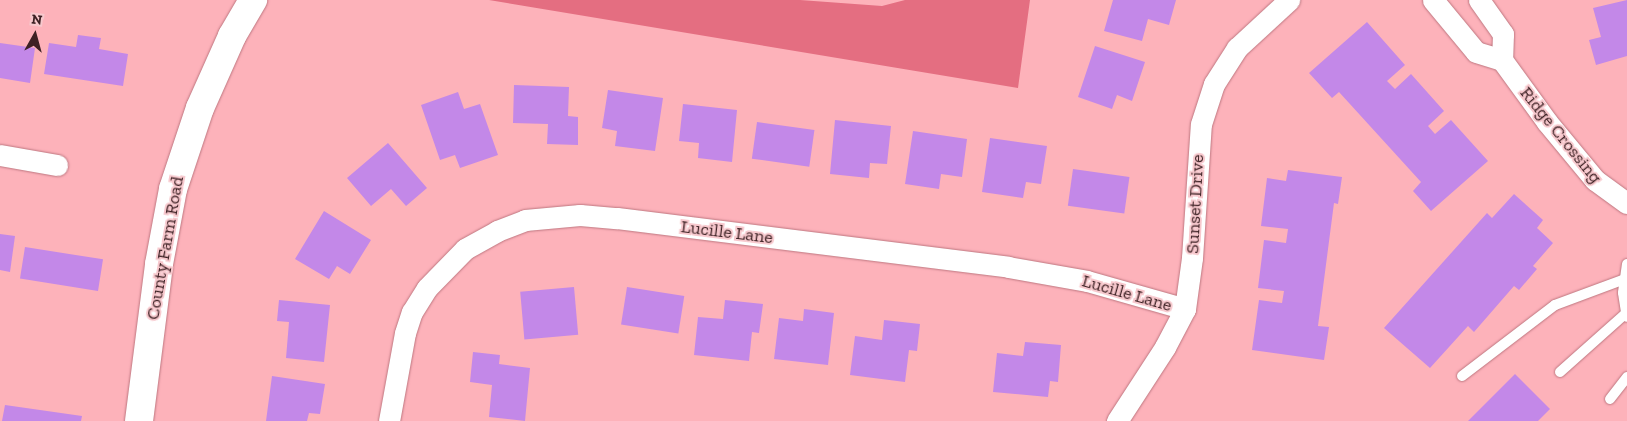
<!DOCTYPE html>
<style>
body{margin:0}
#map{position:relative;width:1627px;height:421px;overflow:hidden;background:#fdb2ba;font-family:"Zilla Slab",serif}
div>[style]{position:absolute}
.forest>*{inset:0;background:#e46e81}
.building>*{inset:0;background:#c388e8;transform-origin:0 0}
.roads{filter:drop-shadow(0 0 1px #be7780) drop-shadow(0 0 1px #be7780)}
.lane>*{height:10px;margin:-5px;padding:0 5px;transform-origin:5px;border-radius:5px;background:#fff}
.street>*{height:21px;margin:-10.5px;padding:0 10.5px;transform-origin:10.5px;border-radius:10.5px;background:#fff}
.secondary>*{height:28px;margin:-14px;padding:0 14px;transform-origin:14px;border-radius:14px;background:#fff}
span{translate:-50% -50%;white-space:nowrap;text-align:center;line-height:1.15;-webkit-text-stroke:4px #f7c8cd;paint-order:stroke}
.street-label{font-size:18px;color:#3d2124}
.north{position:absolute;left:10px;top:10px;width:50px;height:50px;-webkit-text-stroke:4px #f7c8cd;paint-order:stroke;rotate:7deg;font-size:14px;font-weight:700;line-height:20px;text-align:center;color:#3d2124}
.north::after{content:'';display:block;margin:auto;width:18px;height:22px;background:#3d2124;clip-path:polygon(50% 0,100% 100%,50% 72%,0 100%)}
</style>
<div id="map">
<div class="forest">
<div style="clip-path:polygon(489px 0,800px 0,882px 6px,905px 0,1030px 0,1018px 88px)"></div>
</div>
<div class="building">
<div style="clip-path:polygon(1113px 0,1176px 0,1169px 25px,1148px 19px,1142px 41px,1104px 31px)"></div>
<div style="clip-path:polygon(1627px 0,1627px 56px,1596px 65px,1589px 40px,1601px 37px,1593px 8px)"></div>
<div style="clip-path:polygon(1367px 22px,1405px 65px,1387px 81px,1395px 89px,1411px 74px,1444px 111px,1428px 126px,1435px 134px,1451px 120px,1488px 161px,1431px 211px,1413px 191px,1421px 182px,1339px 92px,1332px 98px,1309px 73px)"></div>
<div style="clip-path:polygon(78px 35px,101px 38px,99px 49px,128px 54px,123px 86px,44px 74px,49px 43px,76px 47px)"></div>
<div style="clip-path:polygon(0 43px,35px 48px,30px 83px,0 78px)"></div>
<div style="clip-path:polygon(1095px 46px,1145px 62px,1132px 101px,1117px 95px,1112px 109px,1078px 97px)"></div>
<div style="clip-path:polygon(514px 85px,569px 87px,568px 116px,578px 117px,578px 145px,547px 144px,548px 124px,513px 123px)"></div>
<div style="clip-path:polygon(608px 90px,663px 98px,655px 151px,615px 146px,617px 131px,602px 128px)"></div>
<div style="clip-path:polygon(458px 92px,464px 109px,480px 104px,498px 155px,460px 168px,455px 155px,440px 160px,421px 105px)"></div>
<div style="clip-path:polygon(683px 104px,737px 110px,732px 162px,698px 158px,699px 143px,679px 141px)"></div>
<div style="clip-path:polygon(835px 120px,891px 126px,887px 164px,870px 163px,869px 178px,830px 174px)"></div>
<div style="left:757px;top:122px;width:58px;height:37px;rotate:8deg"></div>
<div style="clip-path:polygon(913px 131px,967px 139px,962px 177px,941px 174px,939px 189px,905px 184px)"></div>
<div style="clip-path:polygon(990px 138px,1047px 146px,1041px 184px,1026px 182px,1023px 198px,982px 192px)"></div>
<div style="clip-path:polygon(388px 143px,427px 188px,406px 206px,391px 189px,371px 206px,347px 178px)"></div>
<div style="left:1073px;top:169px;width:57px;height:37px;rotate:8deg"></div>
<div style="clip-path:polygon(1288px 170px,1342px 177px,1338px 204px,1334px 203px,1318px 326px,1329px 327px,1324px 360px,1252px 350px,1259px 300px,1282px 303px,1284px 291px,1258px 288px,1264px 240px,1286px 243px,1288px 229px,1261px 226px,1267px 178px,1286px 181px)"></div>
<div style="clip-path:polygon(1514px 194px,1543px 220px,1537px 228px,1553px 243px,1533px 266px,1537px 269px,1519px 290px,1514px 286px,1474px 332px,1468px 326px,1430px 368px,1384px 328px,1487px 213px,1492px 218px)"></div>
<div style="clip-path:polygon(324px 211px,371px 240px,350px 274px,337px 266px,329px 279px,295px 259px)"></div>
<div style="clip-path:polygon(0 234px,15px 236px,10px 272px,0 270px)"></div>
<div style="left:25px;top:247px;width:79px;height:32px;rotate:9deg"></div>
<div style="left:574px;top:287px;width:48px;height:54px;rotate:85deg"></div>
<div style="left:627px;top:287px;width:58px;height:38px;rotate:9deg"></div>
<div style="clip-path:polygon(279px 300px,330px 305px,324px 362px,286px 358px,289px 322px,277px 321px)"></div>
<div style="clip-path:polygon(725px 300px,763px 304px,759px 333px,752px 332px,749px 361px,694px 355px,698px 317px,723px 319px)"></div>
<div style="clip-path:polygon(804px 309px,834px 313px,828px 365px,774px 359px,779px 318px,803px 321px)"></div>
<div style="clip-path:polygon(884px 320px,920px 324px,917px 351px,909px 350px,905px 382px,850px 375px,855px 336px,882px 340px)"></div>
<div style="clip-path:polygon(1025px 342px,1061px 345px,1058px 382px,1050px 381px,1048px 397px,993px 392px,997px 353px,1023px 356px)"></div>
<div style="clip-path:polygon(473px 352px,500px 355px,499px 364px,530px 368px,525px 421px,489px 417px,492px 385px,470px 382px)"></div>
<div style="clip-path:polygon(1515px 374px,1550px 409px,1538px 421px,1468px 421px)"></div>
<div style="clip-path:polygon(272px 376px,325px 384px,320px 414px,309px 413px,307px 421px,266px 421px)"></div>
<div style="clip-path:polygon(5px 405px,82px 416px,81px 421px,2px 421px)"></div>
</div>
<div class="roads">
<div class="lane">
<div style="left:1627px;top:264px;width:29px;rotate:98deg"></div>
<div style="left:1623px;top:293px;width:24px;rotate:81deg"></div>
<div style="left:1560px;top:372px;width:87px;rotate:-41.7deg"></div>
<div style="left:1462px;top:376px;width:117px;rotate:-37.4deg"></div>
<div style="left:1555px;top:305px;width:75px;rotate:-20.4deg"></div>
<div style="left:1610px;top:399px;width:28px;rotate:-52deg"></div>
</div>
<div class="street">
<div style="left:1433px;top:0;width:67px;rotate:50.4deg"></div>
<div style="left:1476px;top:52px;width:27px;rotate:17deg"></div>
<div style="left:1502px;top:60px;width:77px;rotate:54deg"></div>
<div style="left:1547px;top:122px;width:75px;rotate:50.4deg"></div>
<div style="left:1595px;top:180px;width:39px;rotate:36deg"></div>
<div style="left:1479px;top:0;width:42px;rotate:54.8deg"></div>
<div style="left:1503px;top:34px;width:26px;rotate:92deg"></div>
<div style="left:0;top:155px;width:58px;rotate:10deg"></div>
<div style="left:389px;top:421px;width:89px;rotate:-79.7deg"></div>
<div style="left:405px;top:333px;width:22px;rotate:-72deg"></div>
<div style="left:412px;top:312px;width:28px;rotate:-58deg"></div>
<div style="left:427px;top:288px;width:54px;rotate:-45.7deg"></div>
<div style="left:465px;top:249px;width:37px;rotate:-29deg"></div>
<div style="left:497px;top:231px;width:30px;rotate:-21deg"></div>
<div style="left:525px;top:220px;width:55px;rotate:-5.2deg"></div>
<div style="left:580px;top:215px;width:37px;rotate:5deg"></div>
<div style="left:617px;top:218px;width:394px;rotate:7.1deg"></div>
<div style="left:1008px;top:267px;width:80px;rotate:10deg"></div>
<div style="left:1087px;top:281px;width:102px;rotate:15.9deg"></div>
<div style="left:1117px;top:421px;width:88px;rotate:-57deg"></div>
<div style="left:1165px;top:347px;width:43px;rotate:-62.2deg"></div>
<div style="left:1185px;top:309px;width:51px;rotate:-82.2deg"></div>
<div style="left:1192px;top:258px;width:134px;rotate:-86.2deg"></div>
<div style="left:1201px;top:124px;width:42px;rotate:-72deg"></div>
<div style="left:1214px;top:84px;width:43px;rotate:-57.4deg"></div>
<div style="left:1237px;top:48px;width:71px;rotate:-42.7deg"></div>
</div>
<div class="secondary">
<div style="left:139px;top:421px;width:158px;rotate:-82.7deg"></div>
<div style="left:159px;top:264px;width:76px;rotate:-79.4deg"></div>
<div style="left:173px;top:189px;width:85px;rotate:-71.6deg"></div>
<div style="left:200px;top:108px;width:79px;rotate:-66deg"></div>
<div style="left:232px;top:36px;width:42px;rotate:-59.7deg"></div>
</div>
</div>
<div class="street-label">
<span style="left:1561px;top:135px;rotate:51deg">Ridge Crossing</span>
<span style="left:1195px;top:204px;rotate:-87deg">Sunset Drive</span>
<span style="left:727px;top:232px;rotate:7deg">Lucille Lane</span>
<span style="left:165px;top:248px;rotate:-80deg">County Farm Road</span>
<span style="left:1127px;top:293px;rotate:16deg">Lucille Lane</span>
</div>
<div class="north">N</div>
</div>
